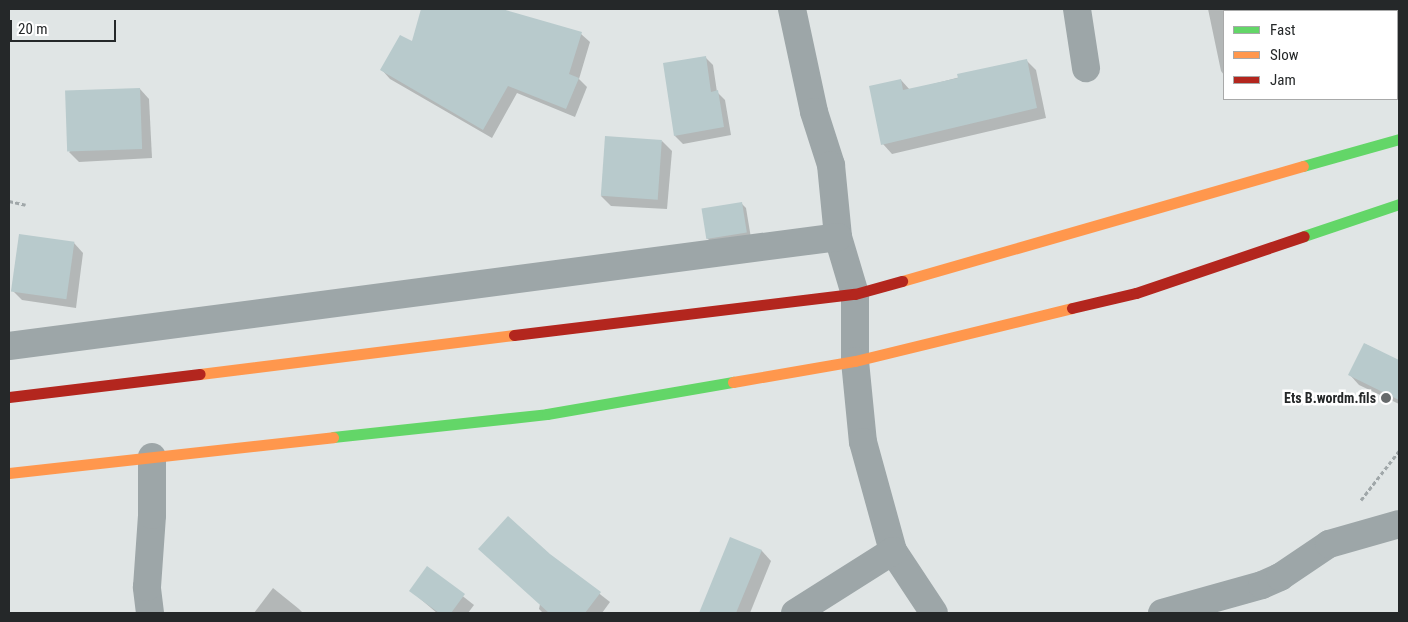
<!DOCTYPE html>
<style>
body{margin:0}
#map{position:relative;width:1408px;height:622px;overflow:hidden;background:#e0e5e5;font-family:"Roboto Condensed",sans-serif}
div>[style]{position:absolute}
.shadow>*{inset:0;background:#0003}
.building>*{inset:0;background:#b8cacc;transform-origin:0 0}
.path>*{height:3px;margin-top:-1.5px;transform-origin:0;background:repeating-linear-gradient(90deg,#a0a7a9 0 4px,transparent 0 6.5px)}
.street>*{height:28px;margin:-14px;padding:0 14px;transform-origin:14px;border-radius:14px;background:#9da6a8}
.fast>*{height:11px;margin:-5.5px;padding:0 5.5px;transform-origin:5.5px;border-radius:5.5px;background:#63d668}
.slow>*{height:11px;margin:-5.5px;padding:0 5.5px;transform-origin:5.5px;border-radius:5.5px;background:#ff974d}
.jam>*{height:11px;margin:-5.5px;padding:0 5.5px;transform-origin:5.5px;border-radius:5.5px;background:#b3261e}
.dots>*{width:14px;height:14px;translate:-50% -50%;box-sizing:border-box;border:2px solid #fff;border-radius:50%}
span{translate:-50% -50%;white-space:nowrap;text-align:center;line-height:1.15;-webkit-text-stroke:5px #fff;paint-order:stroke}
.poi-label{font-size:14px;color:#252829;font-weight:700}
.right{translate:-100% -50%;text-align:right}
.frame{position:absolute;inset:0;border:10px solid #252829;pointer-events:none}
.legend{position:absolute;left:1223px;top:10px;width:175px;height:90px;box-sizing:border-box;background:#fff;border:1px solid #a8a9a9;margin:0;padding:6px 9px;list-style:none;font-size:15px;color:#252829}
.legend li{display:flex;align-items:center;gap:10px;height:25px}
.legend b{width:25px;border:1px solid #a8a9a9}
.scale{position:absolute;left:10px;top:20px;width:106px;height:22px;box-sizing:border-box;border:2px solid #252829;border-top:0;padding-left:6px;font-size:15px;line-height:18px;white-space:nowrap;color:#252829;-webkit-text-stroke:4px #fff;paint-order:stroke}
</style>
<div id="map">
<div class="shadow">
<div style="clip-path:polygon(423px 9px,498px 9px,581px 34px,590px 42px,579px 79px,587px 87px,575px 117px,517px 93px,492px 138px,390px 79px,382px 70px,412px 43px)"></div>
<div style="clip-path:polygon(1208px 9px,1275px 9px,1275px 11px,1224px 11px,1224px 75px,1221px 71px)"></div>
<div style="clip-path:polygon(1356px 9px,1399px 9px,1399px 81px,1397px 82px,1397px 11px,1357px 11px)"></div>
<div style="clip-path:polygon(705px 57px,713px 65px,717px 92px,725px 100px,731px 135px,683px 144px,675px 136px)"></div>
<div style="clip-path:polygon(1026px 60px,1036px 70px,1046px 118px,892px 154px,883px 144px,901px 80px,910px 90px)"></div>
<div style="clip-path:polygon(140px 89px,149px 99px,152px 158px,79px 162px,69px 152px)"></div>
<div style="clip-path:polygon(662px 141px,672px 151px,667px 209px,611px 206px,601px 196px)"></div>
<div style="clip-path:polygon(741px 203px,746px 208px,751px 238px,712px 243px,707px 238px)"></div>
<div style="clip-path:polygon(74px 243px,83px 253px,76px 308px,22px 300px,12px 290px)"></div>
<div style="clip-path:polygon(1365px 344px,1399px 361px,1399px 404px,1359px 385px,1350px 375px)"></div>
<div style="clip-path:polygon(731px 539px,762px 551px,771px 561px,750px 613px,700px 613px)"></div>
<div style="clip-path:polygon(550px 555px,610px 602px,602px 613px,543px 613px,539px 609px)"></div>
<div style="clip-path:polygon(427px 568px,474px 605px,468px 613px,437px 613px,411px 591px)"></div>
<div style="clip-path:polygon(273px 588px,299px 609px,303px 613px,254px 613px)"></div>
</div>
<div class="building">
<div style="clip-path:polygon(421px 9px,502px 9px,582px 32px,569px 74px,579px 78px,566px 109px,508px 86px,483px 130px,380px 70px,400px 35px,412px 41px)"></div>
<div style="clip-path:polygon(706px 56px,711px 92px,718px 90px,724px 127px,674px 136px,663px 63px)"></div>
<div style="clip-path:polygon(1027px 59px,1037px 108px,881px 145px,869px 86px,901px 79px,903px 90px,958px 78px,957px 74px)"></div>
<div style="left:140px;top:88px;width:61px;height:75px;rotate:88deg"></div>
<div style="left:605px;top:136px;width:57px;height:60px;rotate:4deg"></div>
<div style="left:742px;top:202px;width:31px;height:41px;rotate:81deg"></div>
<div style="left:19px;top:234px;width:56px;height:58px;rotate:8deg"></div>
<div style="clip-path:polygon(1364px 343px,1399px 360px,1399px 400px,1348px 375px)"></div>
<div style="clip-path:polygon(508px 516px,550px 554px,601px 592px,585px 613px,549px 613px,478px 549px)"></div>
<div style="clip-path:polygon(730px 537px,762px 550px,736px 613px,699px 613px)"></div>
<div style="clip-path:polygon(427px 566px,465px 594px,451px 613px,439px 613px,409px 591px)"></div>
</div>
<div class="path">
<div style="left:9px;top:201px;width:17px;rotate:13deg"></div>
<div style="left:1361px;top:500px;width:62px;rotate:-52.2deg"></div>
</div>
<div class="street">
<div style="left:792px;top:9px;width:105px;rotate:77.9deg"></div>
<div style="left:814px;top:112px;width:56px;rotate:72.2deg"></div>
<div style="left:831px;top:165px;width:72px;rotate:84.4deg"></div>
<div style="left:838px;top:237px;width:59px;rotate:73.4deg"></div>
<div style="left:855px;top:294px;width:67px;rotate:90deg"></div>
<div style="left:855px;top:361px;width:81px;rotate:84.4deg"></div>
<div style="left:863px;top:442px;width:113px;rotate:74.6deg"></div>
<div style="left:893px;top:551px;width:74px;rotate:56.5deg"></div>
<div style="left:1077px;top:9px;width:60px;rotate:81.3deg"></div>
<div style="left:9px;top:346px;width:836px;rotate:-7.49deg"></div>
<div style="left:150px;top:613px;width:26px;rotate:-97deg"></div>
<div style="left:147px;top:587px;width:72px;rotate:-86deg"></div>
<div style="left:152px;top:515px;width:58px;rotate:-90deg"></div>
<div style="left:795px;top:613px;width:116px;rotate:-32.3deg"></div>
<div style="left:1162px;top:613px;width:104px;rotate:-15.6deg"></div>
<div style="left:1262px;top:585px;width:20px;rotate:-24deg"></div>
<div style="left:1280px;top:577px;width:59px;rotate:-34deg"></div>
<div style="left:1329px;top:544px;width:73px;rotate:-15.9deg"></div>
</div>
<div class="fast">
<div style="left:1303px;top:166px;width:100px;rotate:-15.7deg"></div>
<div style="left:1304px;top:236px;width:100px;rotate:-18.6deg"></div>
<div style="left:333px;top:437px;width:215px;rotate:-6.1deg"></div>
<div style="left:547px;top:414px;width:189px;rotate:-9.8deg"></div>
</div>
<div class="slow">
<div style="left:902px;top:281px;width:417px;rotate:-16deg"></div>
<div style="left:200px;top:374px;width:316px;rotate:-7.1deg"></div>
<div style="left:733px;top:382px;width:124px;rotate:-9.8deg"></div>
<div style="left:855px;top:361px;width:223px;rotate:-13.7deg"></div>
<div style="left:9px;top:473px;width:326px;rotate:-6.3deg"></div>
</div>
<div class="jam">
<div style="left:1072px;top:308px;width:66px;rotate:-13.2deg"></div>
<div style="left:1136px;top:293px;width:177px;rotate:-18.7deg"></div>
<div style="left:514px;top:335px;width:343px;rotate:-6.9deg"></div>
<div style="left:855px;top:294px;width:49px;rotate:-15.5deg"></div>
<div style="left:9px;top:397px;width:192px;rotate:-6.9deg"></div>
</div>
<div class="dots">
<div style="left:1386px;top:398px;background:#666a6b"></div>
</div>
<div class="poi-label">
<span class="right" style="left:1376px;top:398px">Ets B.wordm.fils</span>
</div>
<div class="frame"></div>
<ul class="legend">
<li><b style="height:6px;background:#63d668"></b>Fast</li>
<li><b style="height:6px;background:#ff974d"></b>Slow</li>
<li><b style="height:6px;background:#b3261e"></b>Jam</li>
</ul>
<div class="scale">20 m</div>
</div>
